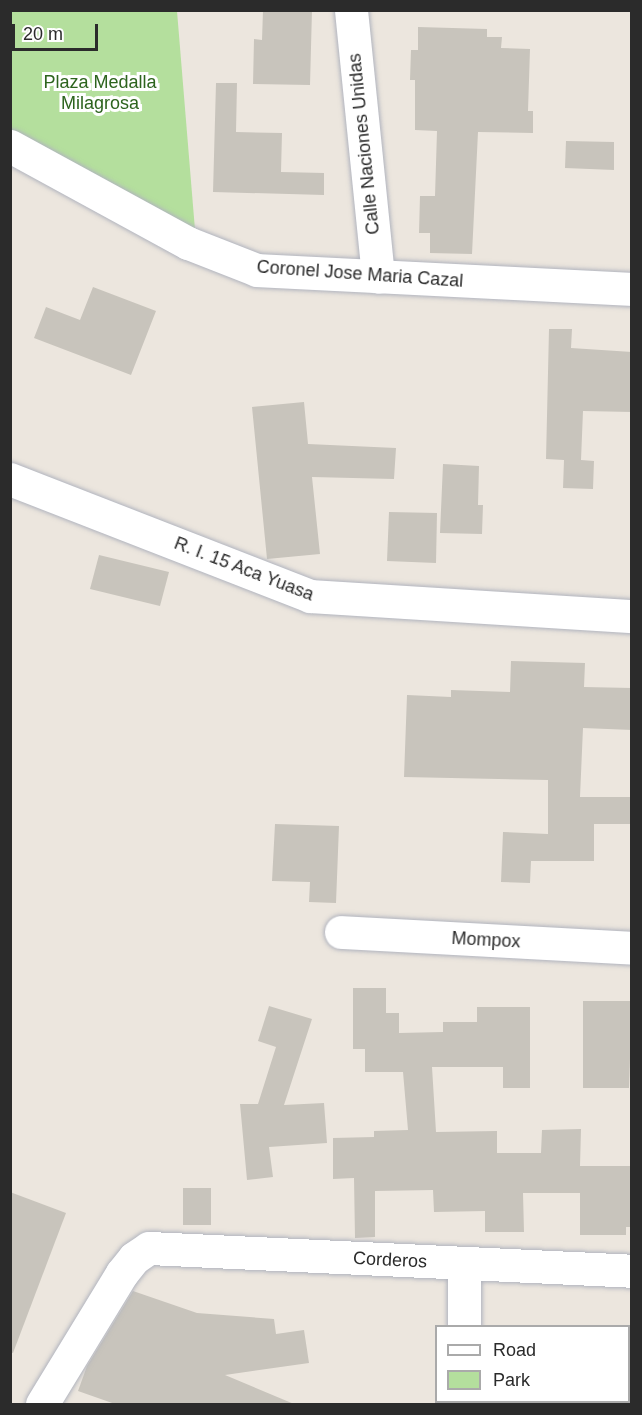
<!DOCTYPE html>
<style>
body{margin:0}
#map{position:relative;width:642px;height:1415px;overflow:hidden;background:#ece6de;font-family:Helvetica,sans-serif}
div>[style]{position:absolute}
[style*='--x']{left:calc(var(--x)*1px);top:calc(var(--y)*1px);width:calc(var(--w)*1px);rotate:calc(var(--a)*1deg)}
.green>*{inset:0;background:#b4df9d}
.building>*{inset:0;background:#c8c4bc}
.roads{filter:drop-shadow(0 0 2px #b1b4be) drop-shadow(0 0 2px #b1b4be)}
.minor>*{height:33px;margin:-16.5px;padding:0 16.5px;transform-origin:16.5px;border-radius:16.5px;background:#fff}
span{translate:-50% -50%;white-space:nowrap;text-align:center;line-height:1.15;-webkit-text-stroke:6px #fff;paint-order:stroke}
.park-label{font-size:18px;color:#2d641e}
.street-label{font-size:18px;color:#2b2b2b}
.frame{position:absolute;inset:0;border:12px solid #2b2b2b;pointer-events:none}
.legend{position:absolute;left:435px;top:1325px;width:195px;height:78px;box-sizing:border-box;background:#fff;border:2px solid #aaa;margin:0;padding:8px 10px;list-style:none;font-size:18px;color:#2b2b2b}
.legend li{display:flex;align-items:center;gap:12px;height:30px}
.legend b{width:30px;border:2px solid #aaa}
.scale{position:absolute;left:12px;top:24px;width:86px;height:27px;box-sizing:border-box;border:3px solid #2b2b2b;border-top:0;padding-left:8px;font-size:18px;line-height:21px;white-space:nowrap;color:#2b2b2b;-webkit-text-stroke:4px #fff;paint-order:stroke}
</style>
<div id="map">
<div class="green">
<div style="clip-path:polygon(10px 11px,177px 11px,195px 230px,11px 142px)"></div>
</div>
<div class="building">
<div style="clip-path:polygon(263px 10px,312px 10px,310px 85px,253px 84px,254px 39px,262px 40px)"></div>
<div style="clip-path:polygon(418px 27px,487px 29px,487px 37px,502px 37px,501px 48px,530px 49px,528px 111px,533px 111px,533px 133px,478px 132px,472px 254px,430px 253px,430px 233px,419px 233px,420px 196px,435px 196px,437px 131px,415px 130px,415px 80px,410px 80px,411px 50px,418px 50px)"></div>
<div style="clip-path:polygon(216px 83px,237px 83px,236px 132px,282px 133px,281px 172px,324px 173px,324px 195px,213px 192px)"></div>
<div style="clip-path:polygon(566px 141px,614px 142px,614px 170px,565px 168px)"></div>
<div style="clip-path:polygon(93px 287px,156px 311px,131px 375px,34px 338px,46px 307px,80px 320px)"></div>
<div style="clip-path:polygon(549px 329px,572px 329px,571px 348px,632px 352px,632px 412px,583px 411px,581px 460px,594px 461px,593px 489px,563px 488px,564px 460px,546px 459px)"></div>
<div style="clip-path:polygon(304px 402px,308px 444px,396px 448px,394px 479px,312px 477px,320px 554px,267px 559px,252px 407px)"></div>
<div style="clip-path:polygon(443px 464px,479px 466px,478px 505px,483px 505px,482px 534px,440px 533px)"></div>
<div style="clip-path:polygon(389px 512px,437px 513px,436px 563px,387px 561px)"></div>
<div style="clip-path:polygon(99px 555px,169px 572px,160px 606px,90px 589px)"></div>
<div style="clip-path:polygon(511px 661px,585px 663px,584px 687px,632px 688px,632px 730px,583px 728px,580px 797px,632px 797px,632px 824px,594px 824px,594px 861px,531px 861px,530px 883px,501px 882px,503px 832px,548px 834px,548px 780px,404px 777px,407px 695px,451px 697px,451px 690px,510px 692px)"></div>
<div style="clip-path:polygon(275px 824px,339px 826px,336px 903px,309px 902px,310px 882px,272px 881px)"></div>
<div style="clip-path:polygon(353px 988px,386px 988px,386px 1013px,399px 1013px,399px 1033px,443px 1032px,443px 1022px,477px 1022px,477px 1007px,530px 1007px,530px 1088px,503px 1088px,503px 1067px,432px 1067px,436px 1132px,497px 1131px,497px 1153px,541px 1153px,542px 1130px,581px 1129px,580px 1166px,632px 1166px,632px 1227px,626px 1227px,626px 1235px,580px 1235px,580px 1193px,523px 1193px,524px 1232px,485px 1232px,485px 1211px,434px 1212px,433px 1190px,375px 1191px,375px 1237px,355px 1238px,354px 1178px,333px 1179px,333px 1138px,374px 1137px,374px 1131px,408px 1130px,403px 1072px,365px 1072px,365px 1049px,353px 1049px)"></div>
<div style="clip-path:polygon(583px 1001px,632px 1001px,629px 1088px,583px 1088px)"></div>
<div style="clip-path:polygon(269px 1006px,312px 1019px,284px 1105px,324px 1103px,327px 1143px,269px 1147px,273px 1177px,247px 1180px,240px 1104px,258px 1104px,276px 1047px,258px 1041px)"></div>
<div style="clip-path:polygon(183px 1188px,211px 1188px,211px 1225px,183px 1225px)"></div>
<div style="clip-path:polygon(10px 1192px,66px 1213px,13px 1353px,10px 1352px)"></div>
<div style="clip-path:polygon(133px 1291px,197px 1313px,274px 1319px,276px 1334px,304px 1330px,309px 1363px,225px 1375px,294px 1404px,115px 1404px,78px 1391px,87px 1366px)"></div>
</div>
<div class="roads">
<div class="minor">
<div style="--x:351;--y:10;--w:268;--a:84.2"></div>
<div style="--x:10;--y:146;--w:203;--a:28.6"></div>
<div style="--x:188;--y:243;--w:74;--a:21.4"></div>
<div style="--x:257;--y:270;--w:375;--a:2.9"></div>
<div style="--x:10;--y:479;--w:322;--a:21.3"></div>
<div style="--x:310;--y:596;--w:323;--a:3.6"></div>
<div style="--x:341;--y:932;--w:291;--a:3.1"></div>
<div style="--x:464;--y:1326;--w:62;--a:-90"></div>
<div style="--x:42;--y:1404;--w:153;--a:-58.6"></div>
<div style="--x:122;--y:1273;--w:19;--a:-51"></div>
<div style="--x:134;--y:1258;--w:18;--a:-34"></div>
<div style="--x:149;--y:1248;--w:484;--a:2.7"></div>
<div style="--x:463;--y:1404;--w:2;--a:-90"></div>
</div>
</div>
<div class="park-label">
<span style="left:100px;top:93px">Plaza Medalla<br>Milagrosa</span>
</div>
<div class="street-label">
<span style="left:364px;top:144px;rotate:-96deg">Calle Naciones Unidas</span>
<span style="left:360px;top:274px;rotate:4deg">Coronel Jose Maria Cazal</span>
<span style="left:244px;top:569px;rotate:21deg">R. I. 15 Aca Yuasa</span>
<span style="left:486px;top:940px;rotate:3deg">Mompox</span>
<span style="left:390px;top:1260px;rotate:3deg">Corderos</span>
</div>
<div class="frame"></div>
<ul class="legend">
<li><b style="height:8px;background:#fff"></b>Road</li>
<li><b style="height:16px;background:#b4df9d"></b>Park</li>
</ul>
<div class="scale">20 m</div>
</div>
